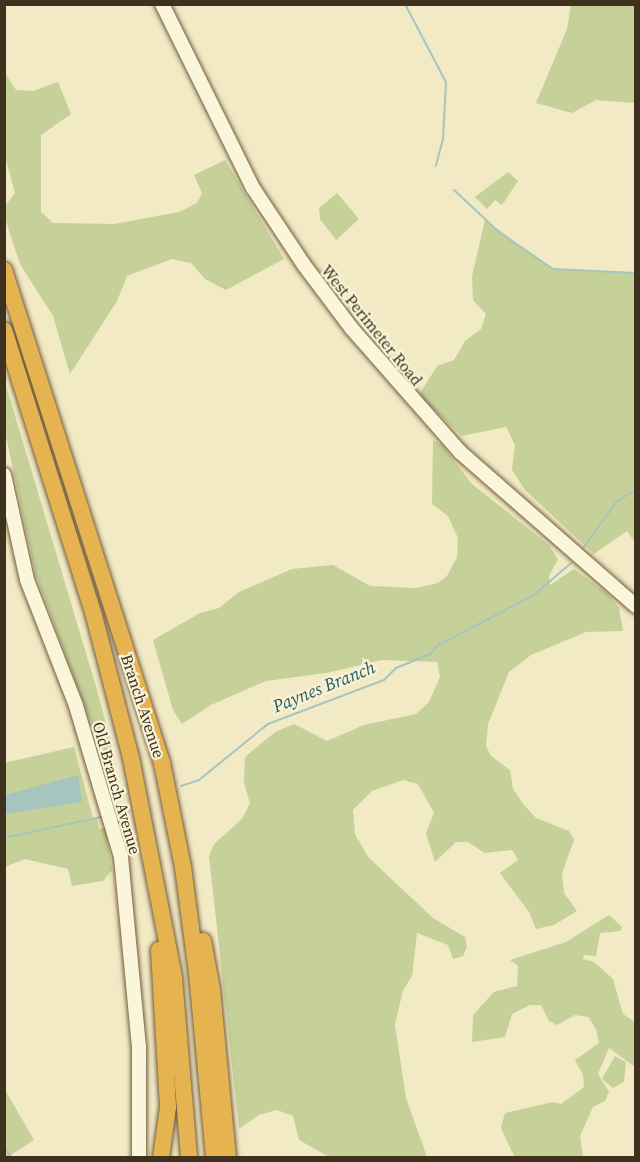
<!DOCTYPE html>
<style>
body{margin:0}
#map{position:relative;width:640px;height:1162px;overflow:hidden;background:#f2e9c5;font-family:"Source Serif 4",serif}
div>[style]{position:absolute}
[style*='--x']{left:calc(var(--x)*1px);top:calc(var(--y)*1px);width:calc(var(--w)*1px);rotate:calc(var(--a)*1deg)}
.green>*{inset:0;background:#c5d198}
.water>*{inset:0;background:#a7c5bf}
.stream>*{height:2px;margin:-1px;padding:0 1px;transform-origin:1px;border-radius:1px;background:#a7c5bf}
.roads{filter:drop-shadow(0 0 2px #715c3c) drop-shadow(0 0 2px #715c3c)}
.secondary>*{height:14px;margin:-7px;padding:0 7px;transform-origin:7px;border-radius:7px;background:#fbf5da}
.highway>*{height:16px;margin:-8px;padding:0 8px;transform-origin:8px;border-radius:8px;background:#e6b351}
span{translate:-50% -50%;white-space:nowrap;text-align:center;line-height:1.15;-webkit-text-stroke:4.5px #f8f2d6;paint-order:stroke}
.street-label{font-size:16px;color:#3e311e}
.water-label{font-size:18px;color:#2d5d5e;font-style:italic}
.frame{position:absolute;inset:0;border:6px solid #3e311e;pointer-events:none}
</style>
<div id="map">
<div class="green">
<div style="clip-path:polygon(571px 5px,635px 5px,635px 103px,596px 100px,572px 113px,536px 103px,567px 29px)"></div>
<div style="clip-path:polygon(4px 71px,16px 90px,33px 91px,58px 82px,71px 114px,41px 135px,41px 212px,53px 223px,114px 224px,179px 212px,197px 203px,202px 193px,194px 175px,225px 160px,284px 259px,226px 290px,205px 279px,191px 263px,172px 259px,127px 276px,117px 301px,70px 374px,53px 316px,20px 264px,5px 218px,5px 206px,15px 193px,5px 156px)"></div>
<div style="clip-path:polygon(508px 172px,518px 181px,502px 205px,495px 200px,487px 209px,475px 197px)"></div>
<div style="clip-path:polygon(337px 193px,359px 219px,336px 240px,320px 219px,319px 208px)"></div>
<div style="clip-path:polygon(485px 220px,553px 269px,635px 273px,635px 563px,634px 541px,627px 531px,594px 554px,525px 490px,512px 470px,515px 445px,506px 427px,462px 436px,419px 395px,437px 366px,454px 360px,465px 341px,481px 329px,486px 314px,473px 300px,472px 276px)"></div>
<div style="clip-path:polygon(5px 382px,97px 690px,113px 750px,102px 752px,36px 575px,5px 432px)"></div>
<div style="clip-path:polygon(433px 440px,442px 445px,472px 484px,549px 545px,558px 559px,549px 576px,550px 585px,574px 569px,608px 594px,619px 608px,623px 631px,586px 632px,531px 655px,509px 672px,488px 724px,486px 746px,491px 756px,510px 770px,513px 789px,524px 805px,536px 818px,569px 831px,574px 840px,562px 873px,564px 893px,577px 911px,554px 925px,536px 929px,529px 912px,500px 873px,518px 860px,512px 850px,485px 853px,468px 842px,456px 842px,435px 862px,426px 833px,434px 813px,418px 784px,403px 780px,372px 791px,353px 810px,355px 834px,368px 857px,433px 918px,465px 937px,467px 947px,463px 956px,453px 959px,448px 945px,417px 933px,412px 976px,403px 990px,395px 1025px,406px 1098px,427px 1157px,329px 1157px,299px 1140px,293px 1116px,277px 1110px,259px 1115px,239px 1129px,209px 856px,214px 844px,242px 819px,250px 803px,244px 783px,245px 757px,275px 732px,294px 724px,327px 741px,364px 725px,416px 714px,429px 702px,440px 677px,437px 662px,382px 660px,326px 673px,266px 681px,211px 705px,182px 724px,173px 710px,153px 640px,200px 613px,219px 608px,239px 592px,292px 569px,333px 565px,370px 586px,416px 588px,438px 583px,447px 576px,457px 557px,458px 538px,448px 516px,432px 504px)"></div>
<div style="clip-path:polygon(74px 747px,93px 818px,97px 818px,99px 829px,105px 828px,112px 870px,103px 881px,72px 886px,68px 869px,25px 859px,5px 867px,4px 763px)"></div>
<div style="clip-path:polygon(609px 915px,622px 927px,620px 931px,600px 933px,596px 956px,584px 955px,583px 959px,594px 962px,613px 979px,623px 1014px,635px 1022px,635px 1067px,609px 1048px,598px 1074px,609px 1092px,605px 1101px,593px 1107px,580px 1136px,583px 1157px,514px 1156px,501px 1128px,505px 1113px,553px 1102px,561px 1104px,584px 1087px,583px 1075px,575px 1060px,599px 1043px,596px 1029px,588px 1017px,575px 1015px,557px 1025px,549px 1021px,541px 1005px,530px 1005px,512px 1014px,505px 1037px,472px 1042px,473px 1015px,494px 992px,517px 986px,518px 966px,510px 960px,566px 942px)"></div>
<div style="clip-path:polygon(615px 1056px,626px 1062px,624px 1082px,613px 1088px,602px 1079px)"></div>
<div style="clip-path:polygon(4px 1088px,34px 1140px,6px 1158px,4px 1157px)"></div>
</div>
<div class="water">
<div style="clip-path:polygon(78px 775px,82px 802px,5px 814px,5px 795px)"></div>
</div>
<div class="stream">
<div style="--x:405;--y:4;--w:88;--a:62.3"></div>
<div style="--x:446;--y:82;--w:57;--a:93"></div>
<div style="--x:443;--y:139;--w:28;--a:105"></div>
<div style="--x:454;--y:190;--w:63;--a:43.1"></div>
<div style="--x:500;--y:233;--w:64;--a:34.2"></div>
<div style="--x:553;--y:269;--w:83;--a:2.8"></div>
<div style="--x:584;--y:547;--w:57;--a:-54.3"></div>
<div style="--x:617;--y:501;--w:22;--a:-30"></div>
<div style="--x:181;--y:786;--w:19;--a:-18"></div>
<div style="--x:199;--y:780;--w:89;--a:-39.1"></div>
<div style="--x:268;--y:724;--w:124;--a:-20.8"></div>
<div style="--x:384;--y:680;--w:17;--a:-45"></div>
<div style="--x:396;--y:668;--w:38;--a:-22"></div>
<div style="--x:431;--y:654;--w:10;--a:-53"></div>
<div style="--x:437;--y:646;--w:110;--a:-27.7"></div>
<div style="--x:534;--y:595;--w:49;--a:-40.9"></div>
<div style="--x:119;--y:814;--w:10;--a:-11"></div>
<div style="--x:4;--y:838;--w:99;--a:-12.2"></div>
<div style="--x:4;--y:1147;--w:14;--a:54"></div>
</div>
<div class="roads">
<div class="secondary">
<div style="--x:162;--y:4;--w:205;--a:63.7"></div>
<div style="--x:253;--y:188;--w:92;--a:56.5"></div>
<div style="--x:304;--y:265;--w:80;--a:53.1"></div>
<div style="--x:352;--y:329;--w:164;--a:48.7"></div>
<div style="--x:460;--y:452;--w:234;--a:41.2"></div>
<div style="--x:4;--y:475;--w:107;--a:77.6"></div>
<div style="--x:27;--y:580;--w:135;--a:68.7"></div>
<div style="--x:76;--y:706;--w:158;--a:73.4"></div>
<div style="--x:121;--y:857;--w:190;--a:84.6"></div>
<div style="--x:139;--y:1046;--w:112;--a:90"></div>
</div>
<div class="highway">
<div style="--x:4;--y:270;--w:518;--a:72.23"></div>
<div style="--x:162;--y:763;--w:106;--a:78.6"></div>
<div style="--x:183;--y:867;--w:107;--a:82.5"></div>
<div style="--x:197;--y:973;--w:186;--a:84.7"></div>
<div style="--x:4;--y:330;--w:300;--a:72.5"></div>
<div style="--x:94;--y:616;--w:147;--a:75.4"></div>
<div style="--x:131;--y:758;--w:224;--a:78.9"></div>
<div style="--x:174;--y:978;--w:181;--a:85.2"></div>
<div style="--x:203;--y:941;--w:49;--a:79.4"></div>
<div style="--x:212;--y:989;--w:170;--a:84.6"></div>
<div style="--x:159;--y:950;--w:157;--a:86.7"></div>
<div style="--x:168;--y:1107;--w:51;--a:97.8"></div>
</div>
</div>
<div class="street-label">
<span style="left:372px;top:325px;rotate:51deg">West Perimeter Road</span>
<span style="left:143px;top:706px;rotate:72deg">Branch Avenue</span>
<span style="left:117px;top:788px;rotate:74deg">Old Branch Avenue</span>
</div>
<div class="water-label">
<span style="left:324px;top:687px;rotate:-22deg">Paynes Branch</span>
</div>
<div class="frame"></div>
</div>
